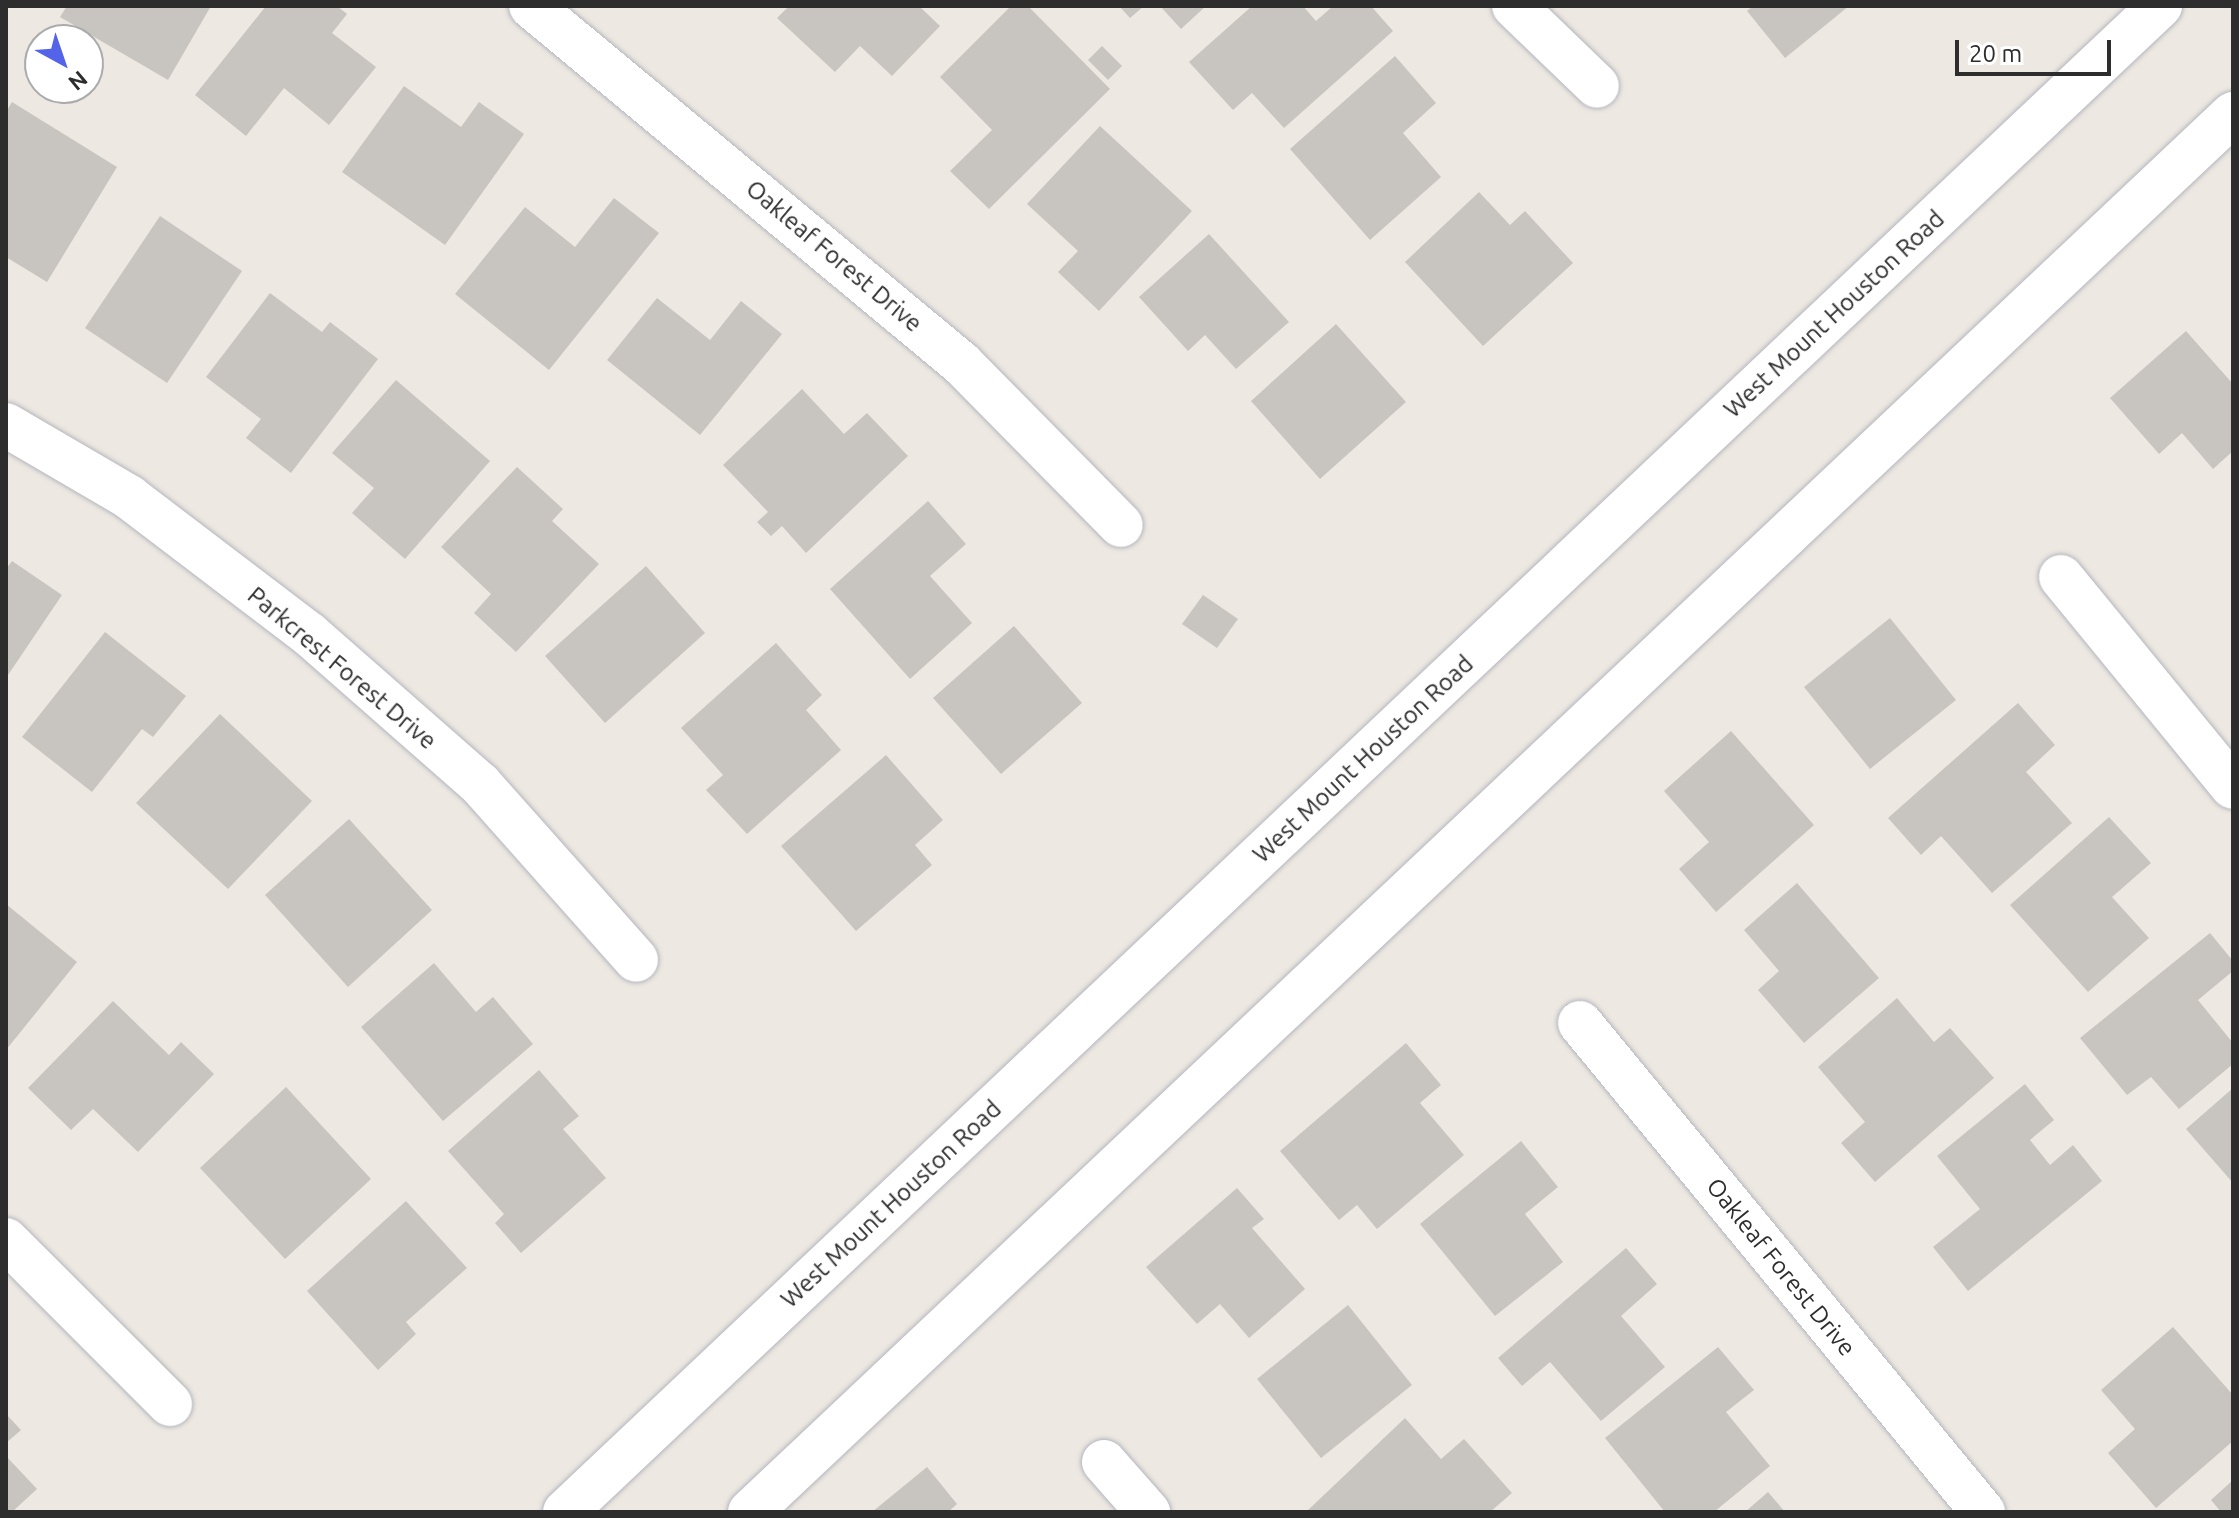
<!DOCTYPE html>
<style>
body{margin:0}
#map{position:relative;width:2239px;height:1518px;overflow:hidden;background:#ede8e1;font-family:Ubuntu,sans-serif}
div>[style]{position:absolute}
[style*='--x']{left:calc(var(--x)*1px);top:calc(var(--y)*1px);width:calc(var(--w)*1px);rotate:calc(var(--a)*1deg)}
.building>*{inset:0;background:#c8c5c0}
.roads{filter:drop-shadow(0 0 2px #b4b6bf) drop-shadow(0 0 2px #b4b6bf)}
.street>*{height:44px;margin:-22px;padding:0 22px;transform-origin:22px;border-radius:22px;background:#fff}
.secondary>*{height:44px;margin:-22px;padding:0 22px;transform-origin:22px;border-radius:22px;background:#fff}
span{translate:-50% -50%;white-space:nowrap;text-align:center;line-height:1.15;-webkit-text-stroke:6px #fff;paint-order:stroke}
.street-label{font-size:24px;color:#2d2d2d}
.frame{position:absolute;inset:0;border:8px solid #2d2d2d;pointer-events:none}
.north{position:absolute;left:24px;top:24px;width:80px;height:80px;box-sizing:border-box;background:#fff;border:2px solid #ababab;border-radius:50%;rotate:140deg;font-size:22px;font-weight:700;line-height:32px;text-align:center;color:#2d2d2d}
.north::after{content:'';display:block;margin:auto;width:28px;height:36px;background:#5364e8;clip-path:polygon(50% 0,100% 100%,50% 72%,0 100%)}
.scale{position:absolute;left:1955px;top:40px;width:156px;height:36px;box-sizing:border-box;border:4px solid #2d2d2d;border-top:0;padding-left:10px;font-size:24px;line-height:28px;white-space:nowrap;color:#2d2d2d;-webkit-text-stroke:6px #fff;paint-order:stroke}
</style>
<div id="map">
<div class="building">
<div style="clip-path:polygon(67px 6px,211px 6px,168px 80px,60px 17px)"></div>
<div style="clip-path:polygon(266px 6px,337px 6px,347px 14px,332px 33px,376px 67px,329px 125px,284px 88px,246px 136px,195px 95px)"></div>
<div style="clip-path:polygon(789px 6px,919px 6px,940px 26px,892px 76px,860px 46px,835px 72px,777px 18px)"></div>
<div style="clip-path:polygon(1011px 6px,1028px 6px,1110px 89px,989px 209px,950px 171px,992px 130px,940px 77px)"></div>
<div style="clip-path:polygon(1119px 6px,1144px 6px,1130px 18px)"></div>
<div style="clip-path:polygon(1160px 6px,1206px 6px,1181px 29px)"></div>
<div style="clip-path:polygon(1252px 6px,1303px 6px,1316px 21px,1333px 6px,1371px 6px,1393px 31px,1284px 128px,1252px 93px,1233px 110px,1189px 62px)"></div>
<div style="clip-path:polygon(1753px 6px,1849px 6px,1785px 58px,1747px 11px)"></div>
<div style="clip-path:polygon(1102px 46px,1122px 66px,1108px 80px,1088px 60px)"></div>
<div style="clip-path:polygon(1395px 56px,1436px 103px,1403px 133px,1441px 177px,1370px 240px,1290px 149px)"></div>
<div style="clip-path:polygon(404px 86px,461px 127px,479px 102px,524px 134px,445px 245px,342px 172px)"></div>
<div style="clip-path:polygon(12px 102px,117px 167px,47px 282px,6px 257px,6px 112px)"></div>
<div style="clip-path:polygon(1100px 126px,1192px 211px,1099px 311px,1058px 272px,1078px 251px,1027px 204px)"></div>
<div style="clip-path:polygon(1479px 192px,1510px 225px,1525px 211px,1573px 263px,1483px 346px,1405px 262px)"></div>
<div style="clip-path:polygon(614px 198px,659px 233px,549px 370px,455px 294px,525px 207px,575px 247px)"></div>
<div style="clip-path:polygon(160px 216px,242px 271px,167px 383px,85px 328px)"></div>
<div style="clip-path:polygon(1209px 234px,1289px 322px,1236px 369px,1205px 335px,1188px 351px,1139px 297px)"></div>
<div style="clip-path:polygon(270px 293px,322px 332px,330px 322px,378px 359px,291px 473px,246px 438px,261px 419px,206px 377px)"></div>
<div style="clip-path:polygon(657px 298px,710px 340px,741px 301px,782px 334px,700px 435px,607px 360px)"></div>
<div style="clip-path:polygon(1336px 324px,1406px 402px,1320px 479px,1251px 401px)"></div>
<div style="clip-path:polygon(2186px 331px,2233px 384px,2233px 451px,2213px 469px,2182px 433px,2159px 454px,2110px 398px)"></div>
<div style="clip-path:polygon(396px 380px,490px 461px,405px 559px,352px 513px,374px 488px,332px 453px)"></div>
<div style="clip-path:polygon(802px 389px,844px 434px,867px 413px,908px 456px,806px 553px,782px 526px,771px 536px,757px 522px,768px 512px,723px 465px)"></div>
<div style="clip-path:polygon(517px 467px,563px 509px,552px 521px,599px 564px,516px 652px,474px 613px,491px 594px,441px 547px)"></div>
<div style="clip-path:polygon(928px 501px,966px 544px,930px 576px,972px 623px,910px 679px,830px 589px)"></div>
<div style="clip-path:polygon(12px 561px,62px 595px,6px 678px,6px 569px)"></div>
<div style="clip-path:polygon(646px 566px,705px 633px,605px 723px,545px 656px)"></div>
<div style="clip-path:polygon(1203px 595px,1238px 619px,1217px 648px,1182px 624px)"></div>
<div style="clip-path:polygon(1890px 618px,1956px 700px,1870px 769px,1804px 687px)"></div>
<div style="clip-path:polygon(1014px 626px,1082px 703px,1001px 774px,933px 698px)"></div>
<div style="clip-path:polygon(105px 632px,186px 696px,153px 737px,142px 729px,92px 792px,22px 737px)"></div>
<div style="clip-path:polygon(776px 643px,822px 695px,806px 710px,841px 750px,747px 834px,706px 790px,723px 775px,681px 728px)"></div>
<div style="clip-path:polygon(2018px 703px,2055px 745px,2026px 772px,2072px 823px,1992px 893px,1941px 836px,1921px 855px,1888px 818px)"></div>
<div style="clip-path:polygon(220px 714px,312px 801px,228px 889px,136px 803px)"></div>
<div style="clip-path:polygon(1731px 731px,1814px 825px,1716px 912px,1679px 869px,1709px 842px,1664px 791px)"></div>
<div style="clip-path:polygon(886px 755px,943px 820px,915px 845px,932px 865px,856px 931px,781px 846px)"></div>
<div style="clip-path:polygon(2109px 817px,2151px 863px,2112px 897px,2149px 938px,2088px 992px,2010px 905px)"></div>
<div style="clip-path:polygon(349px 819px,432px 910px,348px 987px,265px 895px)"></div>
<div style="clip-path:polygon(1797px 883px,1879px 978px,1804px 1043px,1758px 990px,1779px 971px,1744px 930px)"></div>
<div style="clip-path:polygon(6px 904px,77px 962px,6px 1050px)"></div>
<div style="clip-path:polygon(2210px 933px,2233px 961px,2233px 971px,2198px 1000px,2233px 1043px,2233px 1064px,2179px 1109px,2151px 1077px,2127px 1095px,2080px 1038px)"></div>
<div style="clip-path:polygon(434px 963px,476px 1012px,493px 997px,533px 1044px,443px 1121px,361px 1027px)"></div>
<div style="clip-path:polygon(1897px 998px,1934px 1042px,1950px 1028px,1994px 1078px,1875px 1182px,1841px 1143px,1865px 1122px,1818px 1067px)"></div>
<div style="clip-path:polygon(113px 1001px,169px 1055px,181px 1042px,214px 1074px,138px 1152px,93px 1109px,71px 1130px,28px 1088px)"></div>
<div style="clip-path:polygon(1406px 1043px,1441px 1085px,1420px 1103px,1464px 1155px,1377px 1229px,1357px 1205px,1339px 1220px,1280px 1151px)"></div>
<div style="clip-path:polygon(539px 1070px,579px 1116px,563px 1129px,606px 1178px,521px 1253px,495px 1223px,504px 1214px,448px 1151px)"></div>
<div style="clip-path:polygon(2025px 1084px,2054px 1120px,2030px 1140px,2050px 1165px,2073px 1145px,2102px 1181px,1968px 1291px,1933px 1247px,1980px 1209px,1937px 1156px)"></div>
<div style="clip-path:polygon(286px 1087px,371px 1179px,285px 1259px,200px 1168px)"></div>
<div style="clip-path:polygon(2233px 1088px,2233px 1183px,2186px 1129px)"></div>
<div style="clip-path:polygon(1521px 1141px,1558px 1187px,1525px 1214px,1563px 1262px,1495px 1316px,1420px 1224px)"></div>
<div style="clip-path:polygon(1237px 1188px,1264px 1219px,1252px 1228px,1305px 1289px,1249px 1338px,1220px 1304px,1197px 1324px,1146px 1267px)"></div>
<div style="clip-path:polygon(406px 1201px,467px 1268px,406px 1322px,416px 1334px,378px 1370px,307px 1291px)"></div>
<div style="clip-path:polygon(1626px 1248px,1657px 1284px,1621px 1316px,1665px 1367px,1601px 1421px,1550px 1362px,1522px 1386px,1498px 1358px)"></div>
<div style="clip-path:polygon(1348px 1305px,1412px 1385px,1321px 1458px,1257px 1379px)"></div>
<div style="clip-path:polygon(2173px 1327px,2233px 1395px,2233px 1441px,2156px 1508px,2108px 1453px,2135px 1429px,2101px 1390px)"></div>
<div style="clip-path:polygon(1718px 1347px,1754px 1390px,1726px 1412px,1770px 1466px,1714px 1512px,1665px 1512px,1605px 1438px)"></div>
<div style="clip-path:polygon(6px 1414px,21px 1430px,6px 1443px)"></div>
<div style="clip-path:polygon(1405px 1418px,1441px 1459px,1464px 1439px,1512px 1493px,1490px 1512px,1306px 1512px)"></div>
<div style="clip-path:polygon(6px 1456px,37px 1489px,12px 1512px,6px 1512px)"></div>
<div style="clip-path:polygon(927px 1467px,957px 1504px,948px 1512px,872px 1512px)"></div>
<div style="clip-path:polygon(2233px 1480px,2233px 1512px,2221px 1512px,2211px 1500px)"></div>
<div style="clip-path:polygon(1768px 1492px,1785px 1512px,1745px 1512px)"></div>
</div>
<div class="roads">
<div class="street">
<div style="--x:531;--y:6;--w:560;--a:39.71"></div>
<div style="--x:962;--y:364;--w:226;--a:45.4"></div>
<div style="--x:1514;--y:6;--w:115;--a:43.9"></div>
<div style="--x:6;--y:425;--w:143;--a:30.3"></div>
<div style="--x:129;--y:497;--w:226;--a:37.3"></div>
<div style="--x:309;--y:634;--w:227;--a:41.3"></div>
<div style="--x:480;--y:784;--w:235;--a:48.4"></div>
<div style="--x:2061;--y:577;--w:271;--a:50.7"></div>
<div style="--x:1580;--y:1023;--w:634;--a:50.51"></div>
<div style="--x:6;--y:1240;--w:232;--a:45"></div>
<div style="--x:1104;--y:1462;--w:67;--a:48.7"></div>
</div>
<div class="secondary">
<div style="--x:565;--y:1512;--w:2194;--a:-43.36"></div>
<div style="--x:750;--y:1512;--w:2038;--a:-43.31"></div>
</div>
</div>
<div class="street-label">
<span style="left:834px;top:256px;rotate:40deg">Oakleaf Forest Drive</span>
<span style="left:1834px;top:314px;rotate:-43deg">West Mount Houston Road</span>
<span style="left:342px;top:668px;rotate:40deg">Parkcrest Forest Drive</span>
<span style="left:1363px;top:759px;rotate:-43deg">West Mount Houston Road</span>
<span style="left:891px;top:1204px;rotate:-43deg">West Mount Houston Road</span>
<span style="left:1781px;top:1267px;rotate:51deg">Oakleaf Forest Drive</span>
</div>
<div class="frame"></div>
<div class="north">N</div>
<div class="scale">20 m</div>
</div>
